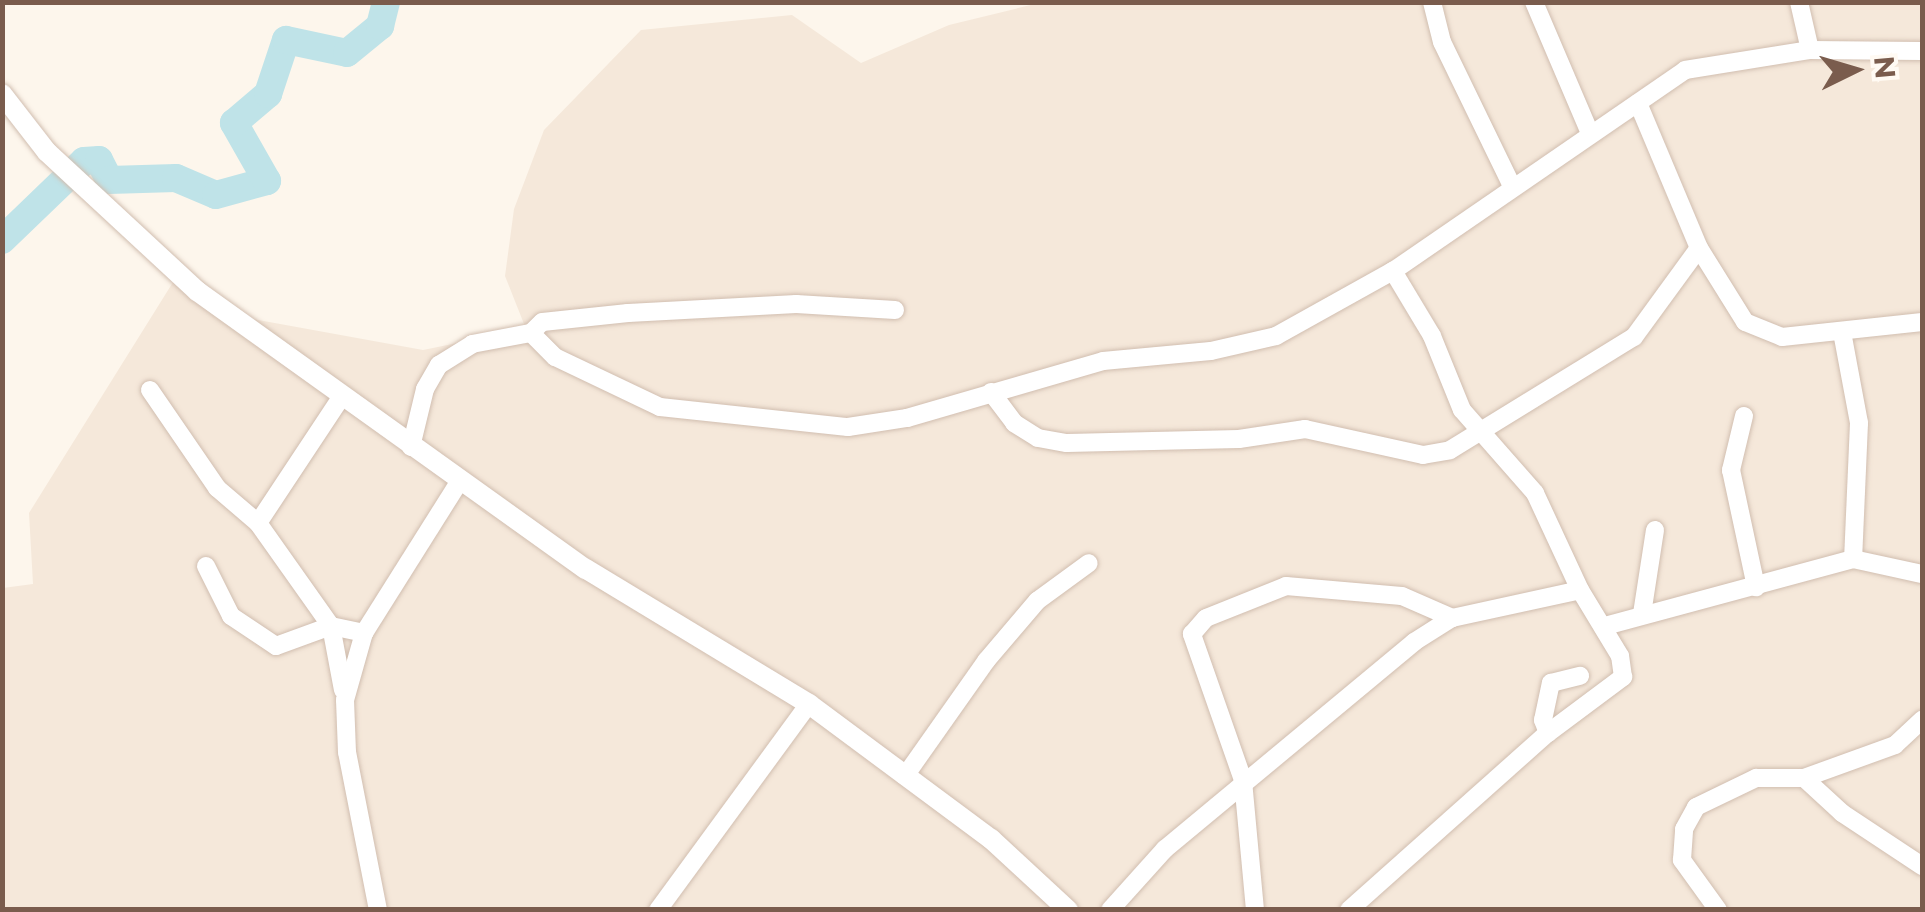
<!DOCTYPE html>
<style>
body{margin:0}
#map{position:relative;width:1925px;height:912px;overflow:hidden;background:#fdf6ec;font-family:Montserrat,sans-serif}
div>[style]{position:absolute}
[style*='--x']{left:calc(var(--x)*1px);top:calc(var(--y)*1px);width:calc(var(--w)*1px);rotate:calc(var(--a)*1deg)}
.residential>*{inset:0;background:#f5e8da}
.river>*{height:28px;margin:-14px;padding:0 14px;transform-origin:14px;border-radius:14px;background:#bfe3e8}
.roads{filter:drop-shadow(0 0 2px #d1beb0) drop-shadow(0 0 2px #d1beb0)}
.minor>*{height:18px;margin:-9px;padding:0 9px;transform-origin:9px;border-radius:9px;background:#fff}
.tertiary>*{height:20px;margin:-10px;padding:0 10px;transform-origin:10px;border-radius:10px;background:#fff}
span{translate:-50% -50%;white-space:nowrap;text-align:center;line-height:1.15;-webkit-text-stroke:8px #fffaf3;paint-order:stroke}
.frame{position:absolute;inset:0;border:5px solid #7a5c4d;pointer-events:none}
.north{position:absolute;left:1805px;top:20px;width:100px;height:100px;-webkit-text-stroke:8px #fffaf3;paint-order:stroke;rotate:85deg;font-size:28px;font-weight:700;line-height:40px;text-align:center;color:#7a5c4d}
.north::after{content:'';display:block;margin:auto;width:35px;height:45px;background:#7a5c4d;clip-path:polygon(50% 0,100% 100%,50% 72%,0 100%)}
</style>
<div id="map">
<div class="residential">
<div style="clip-path:polygon(1039px 3px,1922px 3px,1922px 909px,3px 910px,3px 588px,33px 584px,29px 513px,175px 279px,252px 319px,423px 350px,526px 329px,505px 276px,514px 209px,544px 130px,641px 30px,792px 15px,861px 63px,949px 25px)"></div>
</div>
<div class="river">
<div style="--x:2;--y:240;--w:114;--a:-43.9"></div>
<div style="--x:84;--y:161;--w:15;--a:-4"></div>
<div style="--x:99;--y:160;--w:22;--a:63"></div>
<div style="--x:109;--y:180;--w:67;--a:-1.7"></div>
<div style="--x:176;--y:178;--w:43;--a:23"></div>
<div style="--x:216;--y:195;--w:53;--a:-15.4"></div>
<div style="--x:267;--y:181;--w:67;--a:-119.6"></div>
<div style="--x:234;--y:123;--w:45;--a:-40.5"></div>
<div style="--x:268;--y:94;--w:57;--a:-71.6"></div>
<div style="--x:286;--y:40;--w:62;--a:12"></div>
<div style="--x:347;--y:53;--w:43;--a:-39.3"></div>
<div style="--x:380;--y:26;--w:25;--a:-76"></div>
</div>
<div class="roads">
<div class="minor">
<div style="--x:1432;--y:2;--w:41;--a:76"></div>
<div style="--x:1442;--y:42;--w:160;--a:64.1"></div>
<div style="--x:1534;--y:2;--w:140;--a:66.9"></div>
<div style="--x:1799;--y:2;--w:49;--a:77.1"></div>
<div style="--x:1638;--y:103;--w:157;--a:67.2"></div>
<div style="--x:1699;--y:248;--w:87;--a:58.1"></div>
<div style="--x:1745;--y:322;--w:40;--a:22"></div>
<div style="--x:1782;--y:337;--w:141;--a:-6.1"></div>
<div style="--x:895;--y:310;--w:99;--a:-176.5"></div>
<div style="--x:796;--y:304;--w:168;--a:176.9"></div>
<div style="--x:628;--y:313;--w:86;--a:174"></div>
<div style="--x:542;--y:322;--w:16;--a:135"></div>
<div style="--x:531;--y:333;--w:34;--a:45"></div>
<div style="--x:555;--y:357;--w:116;--a:25.5"></div>
<div style="--x:660;--y:407;--w:189;--a:6.1"></div>
<div style="--x:848;--y:427;--w:60;--a:-8.7"></div>
<div style="--x:907;--y:418;--w:204;--a:-16.2"></div>
<div style="--x:1103;--y:361;--w:108;--a:-5.3"></div>
<div style="--x:1211;--y:351;--w:67;--a:-13"></div>
<div style="--x:1276;--y:336;--w:134;--a:-29.1"></div>
<div style="--x:1393;--y:271;--w:354;--a:-34.5"></div>
<div style="--x:1685;--y:70;--w:127;--a:-9.1"></div>
<div style="--x:1810;--y:50;--w:112;--a:0.5"></div>
<div style="--x:1842;--y:332;--w:93;--a:79.4"></div>
<div style="--x:1859;--y:423;--w:136;--a:92.5"></div>
<div style="--x:150;--y:390;--w:119;--a:55.6"></div>
<div style="--x:217;--y:488;--w:54;--a:40.5"></div>
<div style="--x:258;--y:523;--w:126;--a:54.7"></div>
<div style="--x:331;--y:626;--w:65;--a:79.4"></div>
<div style="--x:991;--y:392;--w:39;--a:53"></div>
<div style="--x:1014;--y:423;--w:28;--a:32"></div>
<div style="--x:1038;--y:438;--w:29;--a:10"></div>
<div style="--x:1067;--y:443;--w:172;--a:-1.3"></div>
<div style="--x:1239;--y:439;--w:67;--a:-8.6"></div>
<div style="--x:1305;--y:429;--w:121;--a:12.4"></div>
<div style="--x:1423;--y:455;--w:27;--a:-10"></div>
<div style="--x:1450;--y:450;--w:216;--a:-31.6"></div>
<div style="--x:1634;--y:337;--w:110;--a:-53.9"></div>
<div style="--x:1744;--y:416;--w:56;--a:103.5"></div>
<div style="--x:1731;--y:470;--w:120;--a:77.9"></div>
<div style="--x:411;--y:447;--w:60;--a:-76.4"></div>
<div style="--x:425;--y:389;--w:28;--a:-60"></div>
<div style="--x:439;--y:365;--w:39;--a:-32"></div>
<div style="--x:472;--y:344;--w:60;--a:-10.6"></div>
<div style="--x:258;--y:523;--w:152;--a:-56.5"></div>
<div style="--x:206;--y:566;--w:56;--a:63.4"></div>
<div style="--x:231;--y:616;--w:54;--a:33.7"></div>
<div style="--x:276;--y:646;--w:59;--a:-20"></div>
<div style="--x:331;--y:626;--w:34;--a:12"></div>
<div style="--x:1642;--y:614;--w:85;--a:-81.2"></div>
<div style="--x:1605;--y:626;--w:257;--a:-15.1"></div>
<div style="--x:1853;--y:559;--w:71;--a:12.3"></div>
<div style="--x:1548;--y:733;--w:14;--a:-111"></div>
<div style="--x:1543;--y:720;--w:38;--a:-78"></div>
<div style="--x:1551;--y:683;--w:30;--a:-14"></div>
<div style="--x:905;--y:776;--w:141;--a:-54.8"></div>
<div style="--x:986;--y:661;--w:79;--a:-49.6"></div>
<div style="--x:1037;--y:601;--w:64;--a:-36.2"></div>
<div style="--x:1804;--y:778;--w:52;--a:42.6"></div>
<div style="--x:1842;--y:813;--w:96;--a:33.5"></div>
<div style="--x:378;--y:910;--w:161;--a:-101.1"></div>
<div style="--x:347;--y:752;--w:52;--a:-92.2"></div>
<div style="--x:345;--y:700;--w:70;--a:-74.2"></div>
<div style="--x:364;--y:633;--w:178;--a:-57.8"></div>
<div style="--x:658;--y:910;--w:255;--a:-53.8"></div>
<div style="--x:1110;--y:910;--w:82;--a:-48"></div>
<div style="--x:1165;--y:849;--w:324;--a:-39.7"></div>
<div style="--x:1414;--y:642;--w:45;--a:-32.3"></div>
<div style="--x:1452;--y:618;--w:131;--a:-12.3"></div>
<div style="--x:1255;--y:910;--w:131;--a:-95.3"></div>
<div style="--x:1243;--y:780;--w:155;--a:-109.3"></div>
<div style="--x:1192;--y:634;--w:21;--a:-49"></div>
<div style="--x:1206;--y:618;--w:86;--a:-21.8"></div>
<div style="--x:1286;--y:586;--w:116;--a:4.9"></div>
<div style="--x:1402;--y:596;--w:55;--a:23.7"></div>
<div style="--x:1349;--y:910;--w:266;--a:-41.7"></div>
<div style="--x:1548;--y:733;--w:94;--a:-36.7"></div>
<div style="--x:1623;--y:677;--w:21;--a:-98"></div>
<div style="--x:1620;--y:656;--w:77;--a:-121.2"></div>
<div style="--x:1580;--y:590;--w:107;--a:-114.9"></div>
<div style="--x:1535;--y:493;--w:111;--a:-131.3"></div>
<div style="--x:1462;--y:410;--w:80;--a:-112.1"></div>
<div style="--x:1432;--y:336;--w:76;--a:-121"></div>
<div style="--x:1718;--y:910;--w:62;--a:-125.8"></div>
<div style="--x:1682;--y:860;--w:31;--a:-86"></div>
<div style="--x:1684;--y:829;--w:25;--a:-61"></div>
<div style="--x:1696;--y:807;--w:67;--a:-25.8"></div>
<div style="--x:1756;--y:778;--w:48;--a:0"></div>
<div style="--x:1804;--y:778;--w:97;--a:-19.9"></div>
<div style="--x:1895;--y:745;--w:37;--a:-43"></div>
</div>
<div class="tertiary">
<div style="--x:2;--y:94;--w:73;--a:52.2"></div>
<div style="--x:47;--y:152;--w:205;--a:42.8"></div>
<div style="--x:197;--y:291;--w:478;--a:35.6"></div>
<div style="--x:586;--y:569;--w:261;--a:31.2"></div>
<div style="--x:809;--y:704;--w:227;--a:36.6"></div>
<div style="--x:991;--y:839;--w:105;--a:42.7"></div>
</div>
</div>
<div class="frame"></div>
<div class="north">N</div>
</div>
